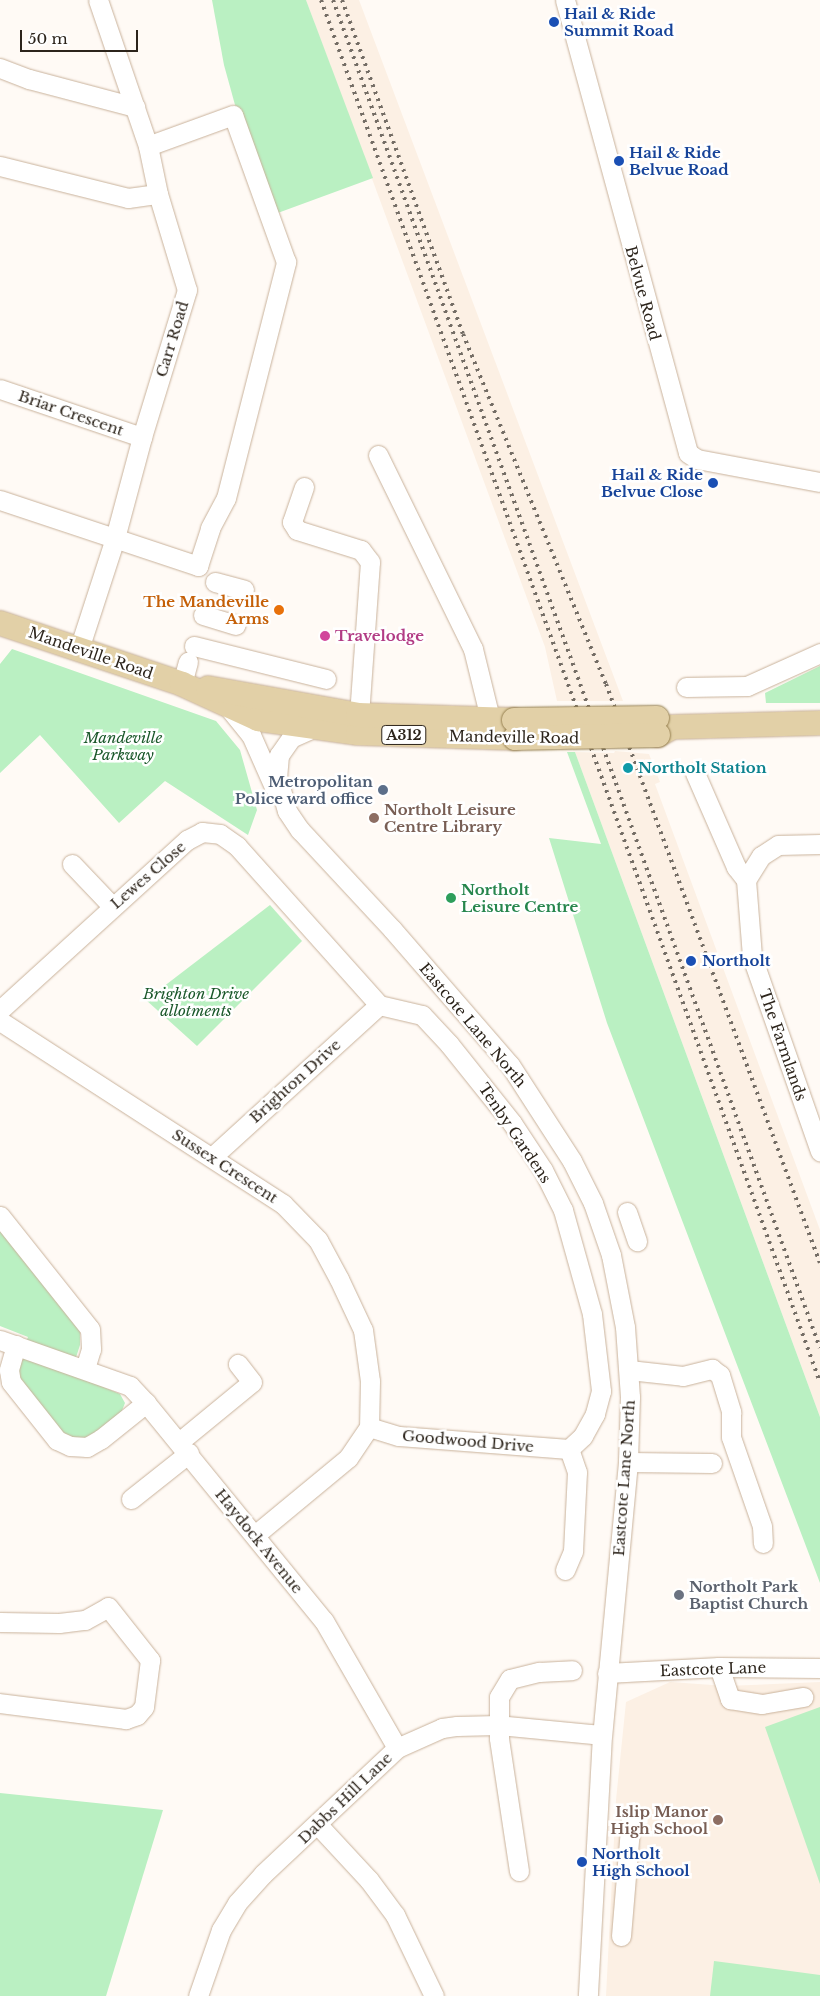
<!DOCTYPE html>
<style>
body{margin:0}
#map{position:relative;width:820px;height:1996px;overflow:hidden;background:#fffaf5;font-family:"Libre Baskerville",serif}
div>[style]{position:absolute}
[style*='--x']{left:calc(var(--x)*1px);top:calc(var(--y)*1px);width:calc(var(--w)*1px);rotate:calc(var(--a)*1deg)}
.built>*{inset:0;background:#fcf0e4}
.green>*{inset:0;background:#baf0c2}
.roads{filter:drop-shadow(0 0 1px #c9b29b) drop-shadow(0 0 1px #c9b29b)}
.minor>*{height:19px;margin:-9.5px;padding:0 9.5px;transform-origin:9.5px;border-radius:9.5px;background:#fff}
.major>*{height:24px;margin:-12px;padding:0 12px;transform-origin:12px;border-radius:12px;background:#e2d0a7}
.rail>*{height:4px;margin-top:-2px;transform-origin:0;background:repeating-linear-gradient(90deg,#746d65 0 2.5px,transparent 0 7.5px)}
.bridges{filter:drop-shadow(0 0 1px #968050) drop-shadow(0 0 1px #968050)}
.major-bridge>*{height:24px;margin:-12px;padding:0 12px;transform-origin:12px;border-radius:12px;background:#e2d0a7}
.dots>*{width:14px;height:14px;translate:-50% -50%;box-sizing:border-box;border:2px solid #fff;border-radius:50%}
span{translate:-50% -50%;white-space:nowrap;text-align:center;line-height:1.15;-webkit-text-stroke:5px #fff;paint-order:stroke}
.shield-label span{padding:1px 4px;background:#fff;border:1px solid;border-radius:4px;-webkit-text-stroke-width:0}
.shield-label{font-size:14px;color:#2c241b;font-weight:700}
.transit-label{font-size:15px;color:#164399;font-weight:700}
.left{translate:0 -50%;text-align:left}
.right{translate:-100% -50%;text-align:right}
.street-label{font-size:15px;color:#2c241b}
.food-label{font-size:15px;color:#c56008;font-weight:700}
.hotel-label{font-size:15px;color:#b23c85;font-weight:700}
.park-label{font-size:15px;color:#1a582a;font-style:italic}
.culture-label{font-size:15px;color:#0d838f;font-weight:700}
.service-label{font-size:15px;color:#4e5e75;font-weight:700}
.education-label{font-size:15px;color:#785e54;font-weight:700}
.leisure-label{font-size:15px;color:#27864d;font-weight:700}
.worship-label{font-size:15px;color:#5b616d;font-weight:700}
.scale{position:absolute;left:20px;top:30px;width:118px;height:22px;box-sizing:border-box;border:2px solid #2c241b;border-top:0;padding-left:6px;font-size:15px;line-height:18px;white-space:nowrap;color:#2c241b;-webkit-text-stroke:4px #fff;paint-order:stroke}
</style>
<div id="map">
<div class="built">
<div style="clip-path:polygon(306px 0,359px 0,623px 701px,557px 701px,545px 647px)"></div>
<div style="clip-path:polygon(615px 751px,649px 754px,660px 782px,655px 784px,820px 1230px,820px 1417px,575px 752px,614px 753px)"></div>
<div style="clip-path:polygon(670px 1682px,726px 1686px,820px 1682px,820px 1996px,606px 1996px,616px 1800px,626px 1702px)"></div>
</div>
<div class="green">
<div style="clip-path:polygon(212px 0,306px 0,373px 178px,275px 214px,248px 152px,224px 65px)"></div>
<div style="clip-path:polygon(12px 649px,216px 721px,240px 750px,257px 810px,248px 835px,165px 781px,119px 823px,40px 735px,0 773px,0 664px)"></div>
<div style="clip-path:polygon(820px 666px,820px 703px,766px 703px,765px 693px)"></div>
<div style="clip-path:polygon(567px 752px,575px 752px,820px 1417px,820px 1583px,607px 1023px,549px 838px,601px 844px)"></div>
<div style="clip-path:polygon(270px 905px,302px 941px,197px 1046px,146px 1000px)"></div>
<div style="clip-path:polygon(0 1228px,80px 1326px,80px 1345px,71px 1373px,120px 1394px,125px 1403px,121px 1413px,88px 1438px,74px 1440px,59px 1434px,16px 1380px,18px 1361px,28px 1337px,0 1326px)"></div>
<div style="clip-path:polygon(820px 1707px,820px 1884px,765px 1727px)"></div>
<div style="clip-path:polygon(0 1793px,163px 1810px,106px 1996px,0 1996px)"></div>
<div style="clip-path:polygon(714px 1961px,820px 1975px,820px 1996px,710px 1996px)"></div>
</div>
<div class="roads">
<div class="minor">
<div style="--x:565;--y:0;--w:469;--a:74.8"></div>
<div style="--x:688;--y:453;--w:11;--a:34"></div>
<div style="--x:697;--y:459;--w:125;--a:10.6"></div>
<div style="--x:0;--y:68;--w:31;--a:21"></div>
<div style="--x:29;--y:79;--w:110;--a:14.8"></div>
<div style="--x:0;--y:166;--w:132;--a:14"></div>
<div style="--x:128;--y:198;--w:30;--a:-8"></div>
<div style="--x:0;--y:389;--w:150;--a:18.7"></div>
<div style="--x:378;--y:455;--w:216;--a:63.9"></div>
<div style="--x:473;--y:649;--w:71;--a:76.2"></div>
<div style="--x:304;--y:487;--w:37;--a:109"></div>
<div style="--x:292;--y:522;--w:9;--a:58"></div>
<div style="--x:297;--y:530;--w:67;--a:17.4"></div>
<div style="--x:361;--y:550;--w:15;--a:53"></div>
<div style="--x:370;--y:562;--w:166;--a:94.1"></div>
<div style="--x:0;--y:500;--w:209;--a:18.4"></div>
<div style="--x:198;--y:566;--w:40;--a:-72"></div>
<div style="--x:210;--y:528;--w:34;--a:-62"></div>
<div style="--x:226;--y:498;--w:244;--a:-75.7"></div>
<div style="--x:286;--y:262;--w:156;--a:-109.8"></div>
<div style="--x:233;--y:115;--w:90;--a:160"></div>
<div style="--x:215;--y:582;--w:30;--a:15"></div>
<div style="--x:203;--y:615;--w:34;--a:17"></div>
<div style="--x:194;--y:646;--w:136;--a:14"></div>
<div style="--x:79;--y:649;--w:117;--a:-72"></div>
<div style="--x:115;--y:538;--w:105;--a:-75"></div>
<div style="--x:142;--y:437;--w:154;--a:-73"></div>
<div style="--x:187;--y:290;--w:100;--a:-106.8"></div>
<div style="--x:158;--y:194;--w:49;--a:-101.8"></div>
<div style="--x:148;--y:146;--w:154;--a:-108.9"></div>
<div style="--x:182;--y:684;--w:23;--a:-75"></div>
<div style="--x:686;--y:687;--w:61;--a:-0.9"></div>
<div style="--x:747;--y:686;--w:80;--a:-24.3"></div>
<div style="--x:229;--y:708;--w:35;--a:51"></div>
<div style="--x:251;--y:735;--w:57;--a:66.1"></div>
<div style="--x:313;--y:728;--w:24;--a:156"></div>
<div style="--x:291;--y:738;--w:21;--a:125"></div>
<div style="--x:279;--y:755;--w:21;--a:95"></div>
<div style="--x:277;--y:776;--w:36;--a:74"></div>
<div style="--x:287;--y:811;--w:23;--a:56"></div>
<div style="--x:300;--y:830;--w:135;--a:47.1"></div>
<div style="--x:392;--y:929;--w:180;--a:49.1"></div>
<div style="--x:510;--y:1065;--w:114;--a:57.1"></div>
<div style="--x:572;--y:1161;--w:47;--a:63.4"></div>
<div style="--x:593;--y:1203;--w:55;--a:70.9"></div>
<div style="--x:611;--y:1255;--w:73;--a:79"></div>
<div style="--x:625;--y:1327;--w:70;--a:85.9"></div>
<div style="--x:630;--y:1397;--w:65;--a:91.8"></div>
<div style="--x:628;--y:1462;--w:274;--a:95.4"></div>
<div style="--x:602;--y:1735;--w:261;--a:93.1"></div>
<div style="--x:695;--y:773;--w:103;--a:66.4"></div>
<div style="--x:736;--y:867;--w:16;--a:52"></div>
<div style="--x:820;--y:844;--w:42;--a:178.6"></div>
<div style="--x:778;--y:845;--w:20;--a:147"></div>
<div style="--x:761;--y:856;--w:28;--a:122"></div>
<div style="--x:746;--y:880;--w:77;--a:85.5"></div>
<div style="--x:752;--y:957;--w:206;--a:70.7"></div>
<div style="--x:72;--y:864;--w:58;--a:46.4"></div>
<div style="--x:379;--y:1005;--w:44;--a:13.1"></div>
<div style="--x:422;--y:1015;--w:40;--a:47"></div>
<div style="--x:449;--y:1044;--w:101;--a:51.4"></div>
<div style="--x:512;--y:1123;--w:56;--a:56.6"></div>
<div style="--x:543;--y:1170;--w:45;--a:63.4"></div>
<div style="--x:563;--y:1210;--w:108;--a:74.4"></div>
<div style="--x:592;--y:1314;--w:78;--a:83.3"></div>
<div style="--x:601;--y:1391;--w:24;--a:105"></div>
<div style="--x:595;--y:1414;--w:25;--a:119"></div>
<div style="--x:583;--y:1436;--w:19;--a:137"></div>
<div style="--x:0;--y:1010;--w:253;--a:-42.3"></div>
<div style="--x:187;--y:840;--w:17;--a:-28"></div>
<div style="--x:202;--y:832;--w:18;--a:6"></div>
<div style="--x:220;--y:834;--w:21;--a:35"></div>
<div style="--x:237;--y:846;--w:213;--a:48.2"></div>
<div style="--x:0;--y:1021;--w:337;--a:32.9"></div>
<div style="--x:283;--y:1204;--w:50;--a:45.8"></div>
<div style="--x:318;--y:1240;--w:44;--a:61.7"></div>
<div style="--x:339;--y:1279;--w:56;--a:64.8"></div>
<div style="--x:363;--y:1330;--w:51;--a:82.2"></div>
<div style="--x:370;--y:1381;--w:46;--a:91.2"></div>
<div style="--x:369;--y:1427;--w:37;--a:124"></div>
<div style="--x:348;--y:1458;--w:121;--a:140.4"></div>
<div style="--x:212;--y:1157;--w:226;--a:-42.3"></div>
<div style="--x:627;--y:1212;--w:31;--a:71"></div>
<div style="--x:0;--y:1216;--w:144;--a:51.5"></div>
<div style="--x:90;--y:1329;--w:20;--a:87"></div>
<div style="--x:91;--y:1349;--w:21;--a:107"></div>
<div style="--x:0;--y:1340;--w:138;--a:19.5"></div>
<div style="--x:130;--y:1386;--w:23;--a:47"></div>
<div style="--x:146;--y:1403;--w:281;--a:50.8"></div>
<div style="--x:324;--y:1621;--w:146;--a:60.1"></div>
<div style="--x:16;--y:1345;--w:26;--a:106"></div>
<div style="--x:9;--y:1370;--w:12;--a:81"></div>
<div style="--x:11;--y:1382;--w:74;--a:51.6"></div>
<div style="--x:57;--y:1440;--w:14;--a:25"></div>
<div style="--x:70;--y:1446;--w:17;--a:3"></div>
<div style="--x:87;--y:1447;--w:16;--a:-30"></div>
<div style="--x:101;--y:1439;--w:58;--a:-38.7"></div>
<div style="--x:629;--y:1370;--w:54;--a:6.3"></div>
<div style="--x:683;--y:1376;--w:30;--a:-14"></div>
<div style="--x:712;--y:1369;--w:10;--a:37"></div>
<div style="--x:720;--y:1375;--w:39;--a:73"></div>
<div style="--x:731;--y:1412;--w:25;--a:90"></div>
<div style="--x:731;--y:1437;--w:94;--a:70.8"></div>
<div style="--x:762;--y:1526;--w:17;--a:87"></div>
<div style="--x:369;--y:1427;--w:31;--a:17"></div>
<div style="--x:399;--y:1436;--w:170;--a:4.4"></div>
<div style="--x:179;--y:1442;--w:94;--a:-39.4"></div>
<div style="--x:252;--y:1382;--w:23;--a:-128"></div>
<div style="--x:628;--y:1462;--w:84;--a:0.7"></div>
<div style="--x:131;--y:1499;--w:74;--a:-38.4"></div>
<div style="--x:565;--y:1570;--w:21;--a:-67"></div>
<div style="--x:573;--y:1551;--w:79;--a:-87.1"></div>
<div style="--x:577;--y:1472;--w:24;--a:-109"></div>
<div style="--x:0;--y:1622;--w:59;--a:1"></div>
<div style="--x:59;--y:1623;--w:26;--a:-7"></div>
<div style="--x:85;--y:1620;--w:26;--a:-29"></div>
<div style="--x:108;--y:1607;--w:68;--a:51.6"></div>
<div style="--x:150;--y:1660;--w:47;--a:97.3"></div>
<div style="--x:144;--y:1707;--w:11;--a:131"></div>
<div style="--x:137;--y:1715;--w:12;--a:160"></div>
<div style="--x:126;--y:1719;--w:127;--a:-172.8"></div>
<div style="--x:719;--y:1667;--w:34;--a:71"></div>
<div style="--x:730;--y:1699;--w:32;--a:9"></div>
<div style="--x:762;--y:1704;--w:42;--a:-9.7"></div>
<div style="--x:607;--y:1673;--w:112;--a:-3.1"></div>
<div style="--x:719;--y:1667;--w:101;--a:0.6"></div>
<div style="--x:318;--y:1825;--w:75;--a:47.2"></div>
<div style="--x:369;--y:1880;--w:44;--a:53.4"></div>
<div style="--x:395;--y:1915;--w:90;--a:64.3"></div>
<div style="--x:519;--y:1871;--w:134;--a:-98.6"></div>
<div style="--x:499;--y:1738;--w:41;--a:-90"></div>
<div style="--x:499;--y:1697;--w:21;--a:-59"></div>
<div style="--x:510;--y:1679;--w:30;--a:-14"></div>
<div style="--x:539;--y:1672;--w:33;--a:-3"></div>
<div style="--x:621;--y:1936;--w:119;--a:-85.2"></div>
<div style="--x:198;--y:1996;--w:70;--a:-70.8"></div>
<div style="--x:221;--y:1930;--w:31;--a:-59"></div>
<div style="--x:237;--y:1903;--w:39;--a:-48"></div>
<div style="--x:263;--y:1874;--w:184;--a:-43.2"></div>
<div style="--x:397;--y:1748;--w:49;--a:-24"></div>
<div style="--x:442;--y:1728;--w:15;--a:-8"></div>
<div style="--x:457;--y:1726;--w:41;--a:-1.4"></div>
<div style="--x:498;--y:1725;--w:104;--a:5.5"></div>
</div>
<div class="major">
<div style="--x:0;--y:623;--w:192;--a:18.5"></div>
<div style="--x:182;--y:684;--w:84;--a:24.7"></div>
<div style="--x:258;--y:719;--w:101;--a:8"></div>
<div style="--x:358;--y:733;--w:157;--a:1.8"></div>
<div style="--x:208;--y:688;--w:152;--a:10.2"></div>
<div style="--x:358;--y:715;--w:156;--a:1.8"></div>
<div style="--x:658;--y:735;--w:17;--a:-28"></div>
<div style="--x:673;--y:727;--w:147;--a:-1.6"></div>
</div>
</div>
<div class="rail">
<div style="--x:321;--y:0;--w:1469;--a:70.15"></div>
<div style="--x:333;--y:0;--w:1433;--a:70.14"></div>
<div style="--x:342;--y:0;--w:355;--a:70.1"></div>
<div style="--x:463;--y:334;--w:378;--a:67.8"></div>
<div style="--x:606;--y:684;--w:617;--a:69.72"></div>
</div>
<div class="bridges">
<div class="major-bridge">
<div style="--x:514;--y:720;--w:143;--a:-0.8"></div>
<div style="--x:515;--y:738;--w:143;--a:-1.2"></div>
</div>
</div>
<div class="dots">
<div style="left:554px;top:22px;background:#1a4fb4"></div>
<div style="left:619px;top:161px;background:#1a4fb4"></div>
<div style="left:713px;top:483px;background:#1a4fb4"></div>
<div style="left:279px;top:610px;background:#e8710a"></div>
<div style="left:325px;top:636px;background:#d1479c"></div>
<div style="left:628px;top:768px;background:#0f9aa8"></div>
<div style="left:383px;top:790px;background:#5c6f8a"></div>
<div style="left:374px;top:818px;background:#8d6e63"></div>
<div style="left:451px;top:898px;background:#2e9e5b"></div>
<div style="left:691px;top:961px;background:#1a4fb4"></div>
<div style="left:679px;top:1595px;background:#6b7280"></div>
<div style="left:718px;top:1820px;background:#8d6e63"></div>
<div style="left:582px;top:1862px;background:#1a4fb4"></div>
</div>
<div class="shield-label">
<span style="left:404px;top:735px">A312</span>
</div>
<div class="transit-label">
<span class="left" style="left:564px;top:22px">Hail &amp; Ride<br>Summit Road</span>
<span class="left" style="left:629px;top:161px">Hail &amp; Ride<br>Belvue Road</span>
<span class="right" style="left:703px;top:483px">Hail &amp; Ride<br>Belvue Close</span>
<span class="left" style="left:702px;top:961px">Northolt</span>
<span class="left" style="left:592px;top:1862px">Northolt<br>High School</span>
</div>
<div class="street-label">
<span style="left:643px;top:293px;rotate:75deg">Belvue Road</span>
<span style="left:172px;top:339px;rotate:-73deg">Carr Road</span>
<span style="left:71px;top:413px;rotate:19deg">Briar Crescent</span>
<span style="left:91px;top:653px;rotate:19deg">Mandeville Road</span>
<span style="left:514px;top:737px;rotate:1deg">Mandeville Road</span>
<span style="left:148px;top:875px;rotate:-41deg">Lewes Close</span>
<span style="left:473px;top:1025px;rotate:50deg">Eastcote Lane North</span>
<span style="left:783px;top:1045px;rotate:71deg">The Farmlands</span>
<span style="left:295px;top:1081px;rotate:-42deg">Brighton Drive</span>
<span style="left:515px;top:1133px;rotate:56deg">Tenby Gardens</span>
<span style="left:225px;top:1166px;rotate:33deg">Sussex Crescent</span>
<span style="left:468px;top:1441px;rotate:5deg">Goodwood Drive</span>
<span style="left:624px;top:1478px;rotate:-86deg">Eastcote Lane North</span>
<span style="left:259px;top:1541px;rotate:51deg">Haydock Avenue</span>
<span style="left:713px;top:1669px;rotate:-2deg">Eastcote Lane</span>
<span style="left:345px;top:1798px;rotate:-44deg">Dabbs Hill Lane</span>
</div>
<div class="food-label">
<span class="right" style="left:269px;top:610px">The Mandeville<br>Arms</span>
</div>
<div class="hotel-label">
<span class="left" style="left:335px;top:636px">Travelodge</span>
</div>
<div class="park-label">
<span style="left:123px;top:746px">Mandeville<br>Parkway</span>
<span style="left:196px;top:1002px">Brighton Drive<br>allotments</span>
</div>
<div class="culture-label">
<span class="left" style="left:638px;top:768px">Northolt Station</span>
</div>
<div class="service-label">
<span class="right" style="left:373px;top:790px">Metropolitan<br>Police ward office</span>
</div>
<div class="education-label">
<span class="left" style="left:384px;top:818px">Northolt Leisure<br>Centre Library</span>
<span class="right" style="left:708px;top:1820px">Islip Manor<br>High School</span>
</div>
<div class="leisure-label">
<span class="left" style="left:461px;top:898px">Northolt<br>Leisure Centre</span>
</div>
<div class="worship-label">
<span class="left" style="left:689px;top:1595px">Northolt Park<br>Baptist Church</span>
</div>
<div class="scale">50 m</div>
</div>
